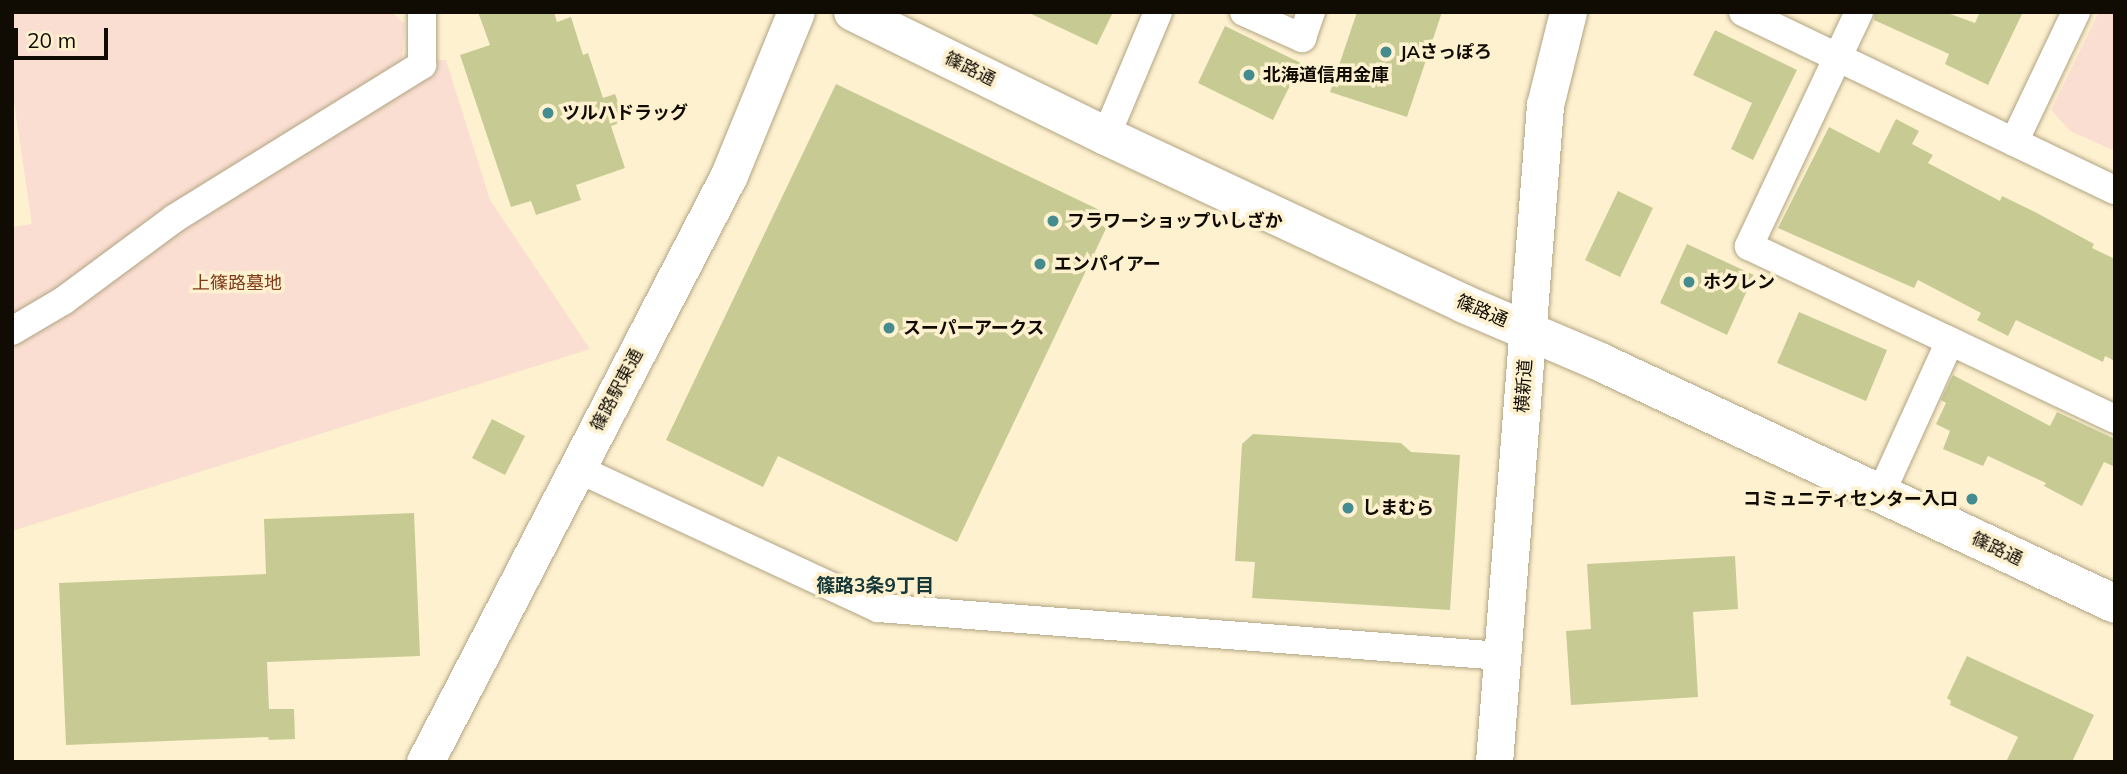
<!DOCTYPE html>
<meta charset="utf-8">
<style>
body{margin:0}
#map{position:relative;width:2127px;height:774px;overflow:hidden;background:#fef1cf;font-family:Mulish,"Noto Sans JP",sans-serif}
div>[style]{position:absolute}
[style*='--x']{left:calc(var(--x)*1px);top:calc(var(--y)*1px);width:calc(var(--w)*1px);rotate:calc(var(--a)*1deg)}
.green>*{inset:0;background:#faded1}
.building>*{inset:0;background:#c7cb93}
.roads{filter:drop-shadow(0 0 2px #b1a484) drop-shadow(0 0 2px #b1a484)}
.minor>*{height:28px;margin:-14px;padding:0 14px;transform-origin:14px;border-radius:14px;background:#fff}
.tertiary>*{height:37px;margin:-18.5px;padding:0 18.5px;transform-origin:18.5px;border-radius:18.5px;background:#fff}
.secondary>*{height:38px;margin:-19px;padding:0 19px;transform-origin:19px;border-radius:19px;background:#fff}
.dots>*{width:19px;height:19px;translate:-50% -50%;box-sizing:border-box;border:4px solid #fef1cf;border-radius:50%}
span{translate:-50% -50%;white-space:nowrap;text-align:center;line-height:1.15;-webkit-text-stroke:7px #fef1cf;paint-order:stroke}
.poi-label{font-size:18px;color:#110c03;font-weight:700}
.left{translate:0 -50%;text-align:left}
.right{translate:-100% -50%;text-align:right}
.street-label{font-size:18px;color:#110c03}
.park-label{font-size:18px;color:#7f3b19}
.neighbourhood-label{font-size:19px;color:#15383a;font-weight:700}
.frame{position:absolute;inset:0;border:14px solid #110c03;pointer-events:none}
.scale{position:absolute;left:14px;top:28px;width:94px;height:32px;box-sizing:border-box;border:4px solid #110c03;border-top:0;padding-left:9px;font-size:21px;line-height:24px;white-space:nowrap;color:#110c03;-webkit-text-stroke:5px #fef1cf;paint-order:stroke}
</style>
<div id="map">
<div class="green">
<div style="clip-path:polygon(12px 12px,393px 13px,405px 24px,402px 59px,446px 60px,490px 200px,590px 349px,12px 531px,12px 227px,32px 224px,12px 89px)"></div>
<div style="clip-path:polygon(2099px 12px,2115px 12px,2115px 151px,2070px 131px,2051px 110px)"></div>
</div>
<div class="building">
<div style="clip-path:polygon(478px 12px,554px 12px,557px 22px,571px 17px,583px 55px,588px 53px,603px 98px,615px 94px,625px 121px,611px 126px,625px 168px,576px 185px,581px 200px,536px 215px,531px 201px,511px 207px,460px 55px,490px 45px)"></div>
<div style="clip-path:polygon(1027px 12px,1113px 12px,1097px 45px)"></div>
<div style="clip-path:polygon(1357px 12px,1442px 12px,1407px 117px,1330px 92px)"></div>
<div style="clip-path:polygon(1875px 12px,1945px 12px,1975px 23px,1980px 12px,2023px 12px,1988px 85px,1945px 64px,1949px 54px,1874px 20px)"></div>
<div style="clip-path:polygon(1225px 26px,1301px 63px,1273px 120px,1198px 83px)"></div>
<div style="clip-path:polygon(1715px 30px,1797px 70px,1753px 160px,1731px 149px,1752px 103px,1693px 75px)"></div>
<div style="clip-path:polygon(836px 84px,1112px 216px,957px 542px,778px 456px,763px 487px,666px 440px)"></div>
<div style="clip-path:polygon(1896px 119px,1919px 131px,1912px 144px,1933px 155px,1928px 163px,2000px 201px,2002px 196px,2035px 212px,2094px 244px,2092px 248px,2115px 259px,2115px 361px,2105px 356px,2103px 362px,2016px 320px,2008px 336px,1977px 320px,1981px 313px,1918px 280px,1914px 288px,1778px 228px,1829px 127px,1879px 153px)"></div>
<div style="clip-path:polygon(1618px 191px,1653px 208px,1620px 277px,1585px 260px)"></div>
<div style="clip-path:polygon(1687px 244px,1754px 275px,1727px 335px,1660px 303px)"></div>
<div style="clip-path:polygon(1799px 312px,1887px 350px,1866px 401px,1777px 363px)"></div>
<div style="clip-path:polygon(1953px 375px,2050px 426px,2057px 412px,2115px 439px,2115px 467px,2104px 462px,2082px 506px,2044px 486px,2046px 483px,1988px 456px,1983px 466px,1943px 449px,1950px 431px,1936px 424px,1946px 403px,1941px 400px)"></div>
<div style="clip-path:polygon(492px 419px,525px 436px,505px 475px,472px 458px)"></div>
<div style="clip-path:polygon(1253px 434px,1401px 443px,1411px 452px,1460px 455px,1450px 610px,1252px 598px,1255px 562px,1235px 561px,1242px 444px)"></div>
<div style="clip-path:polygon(414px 513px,420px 656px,267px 662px,269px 709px,294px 709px,295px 739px,269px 740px,268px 737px,66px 745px,59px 583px,266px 574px,264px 519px)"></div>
<div style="clip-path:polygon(1735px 556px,1738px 609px,1693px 612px,1698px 697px,1571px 705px,1566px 631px,1591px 629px,1587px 564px)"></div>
<div style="clip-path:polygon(1967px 656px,2094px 715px,2072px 762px,2006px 762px,2018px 737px,1950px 705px,1951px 701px,1947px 698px)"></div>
</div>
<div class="roads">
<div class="minor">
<div style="--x:1244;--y:12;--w:64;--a:24.1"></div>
<div style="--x:1302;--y:38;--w:28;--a:-71"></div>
<div style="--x:1743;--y:12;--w:412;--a:25.6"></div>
<div style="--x:1859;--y:12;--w:259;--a:115.2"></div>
<div style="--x:1749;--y:246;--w:405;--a:25.3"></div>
<div style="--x:1106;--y:136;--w:134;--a:-67.2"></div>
<div style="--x:2014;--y:142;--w:144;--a:-64.5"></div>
<div style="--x:12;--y:331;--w:59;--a:-30.5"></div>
<div style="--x:63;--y:301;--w:139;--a:-36.5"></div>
<div style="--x:175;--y:218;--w:291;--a:-31.8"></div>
<div style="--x:422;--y:65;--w:53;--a:-90"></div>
<div style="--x:576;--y:468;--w:333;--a:24.9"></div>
<div style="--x:878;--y:608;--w:625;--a:4.41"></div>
<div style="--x:1881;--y:493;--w:167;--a:-65.6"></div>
</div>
<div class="tertiary">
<div style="--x:425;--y:762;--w:661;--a:-62.62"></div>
<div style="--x:729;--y:175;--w:176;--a:-67.7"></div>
<div style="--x:1494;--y:762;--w:659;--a:-85.56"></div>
<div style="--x:1545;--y:105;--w:96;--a:-76.1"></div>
</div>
<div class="secondary">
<div style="--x:853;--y:12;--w:282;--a:26.1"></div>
<div style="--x:1106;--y:136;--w:395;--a:25.1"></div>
<div style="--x:1464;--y:304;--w:146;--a:23"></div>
<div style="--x:1598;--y:361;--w:571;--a:25.17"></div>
</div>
</div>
<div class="dots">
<div style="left:1386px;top:52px;background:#448c90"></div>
<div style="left:1249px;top:75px;background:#448c90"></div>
<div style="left:548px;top:113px;background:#448c90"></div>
<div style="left:1053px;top:221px;background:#448c90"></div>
<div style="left:1040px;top:264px;background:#448c90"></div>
<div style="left:1689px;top:282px;background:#448c90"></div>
<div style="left:889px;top:328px;background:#448c90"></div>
<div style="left:1972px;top:499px;background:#448c90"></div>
<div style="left:1348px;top:508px;background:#448c90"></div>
</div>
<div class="poi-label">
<span class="left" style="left:1400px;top:52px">JAさっぽろ</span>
<span class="left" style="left:1263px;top:75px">北海道信用金庫</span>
<span class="left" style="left:562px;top:113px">ツルハドラッグ</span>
<span class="left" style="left:1067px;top:221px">フラワーショップいしざか</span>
<span class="left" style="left:1054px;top:264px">エンパイアー</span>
<span class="left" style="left:1703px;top:282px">ホクレン</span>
<span class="left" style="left:903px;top:328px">スーパーアークス</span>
<span class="right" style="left:1958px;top:499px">コミュニティセンター入口</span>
<span class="left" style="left:1362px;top:508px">しまむら</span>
</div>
<div class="street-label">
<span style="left:970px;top:69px;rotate:26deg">篠路通</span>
<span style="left:1482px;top:311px;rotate:23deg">篠路通</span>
<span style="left:1524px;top:386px;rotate:-86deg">横新道</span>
<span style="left:617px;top:390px;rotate:-62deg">篠路駅東通</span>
<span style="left:1997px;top:549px;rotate:25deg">篠路通</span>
</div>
<div class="park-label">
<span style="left:237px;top:283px">上篠路墓地</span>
</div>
<div class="neighbourhood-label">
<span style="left:875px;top:586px">篠路3条9丁目</span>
</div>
<div class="frame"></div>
<div class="scale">20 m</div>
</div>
